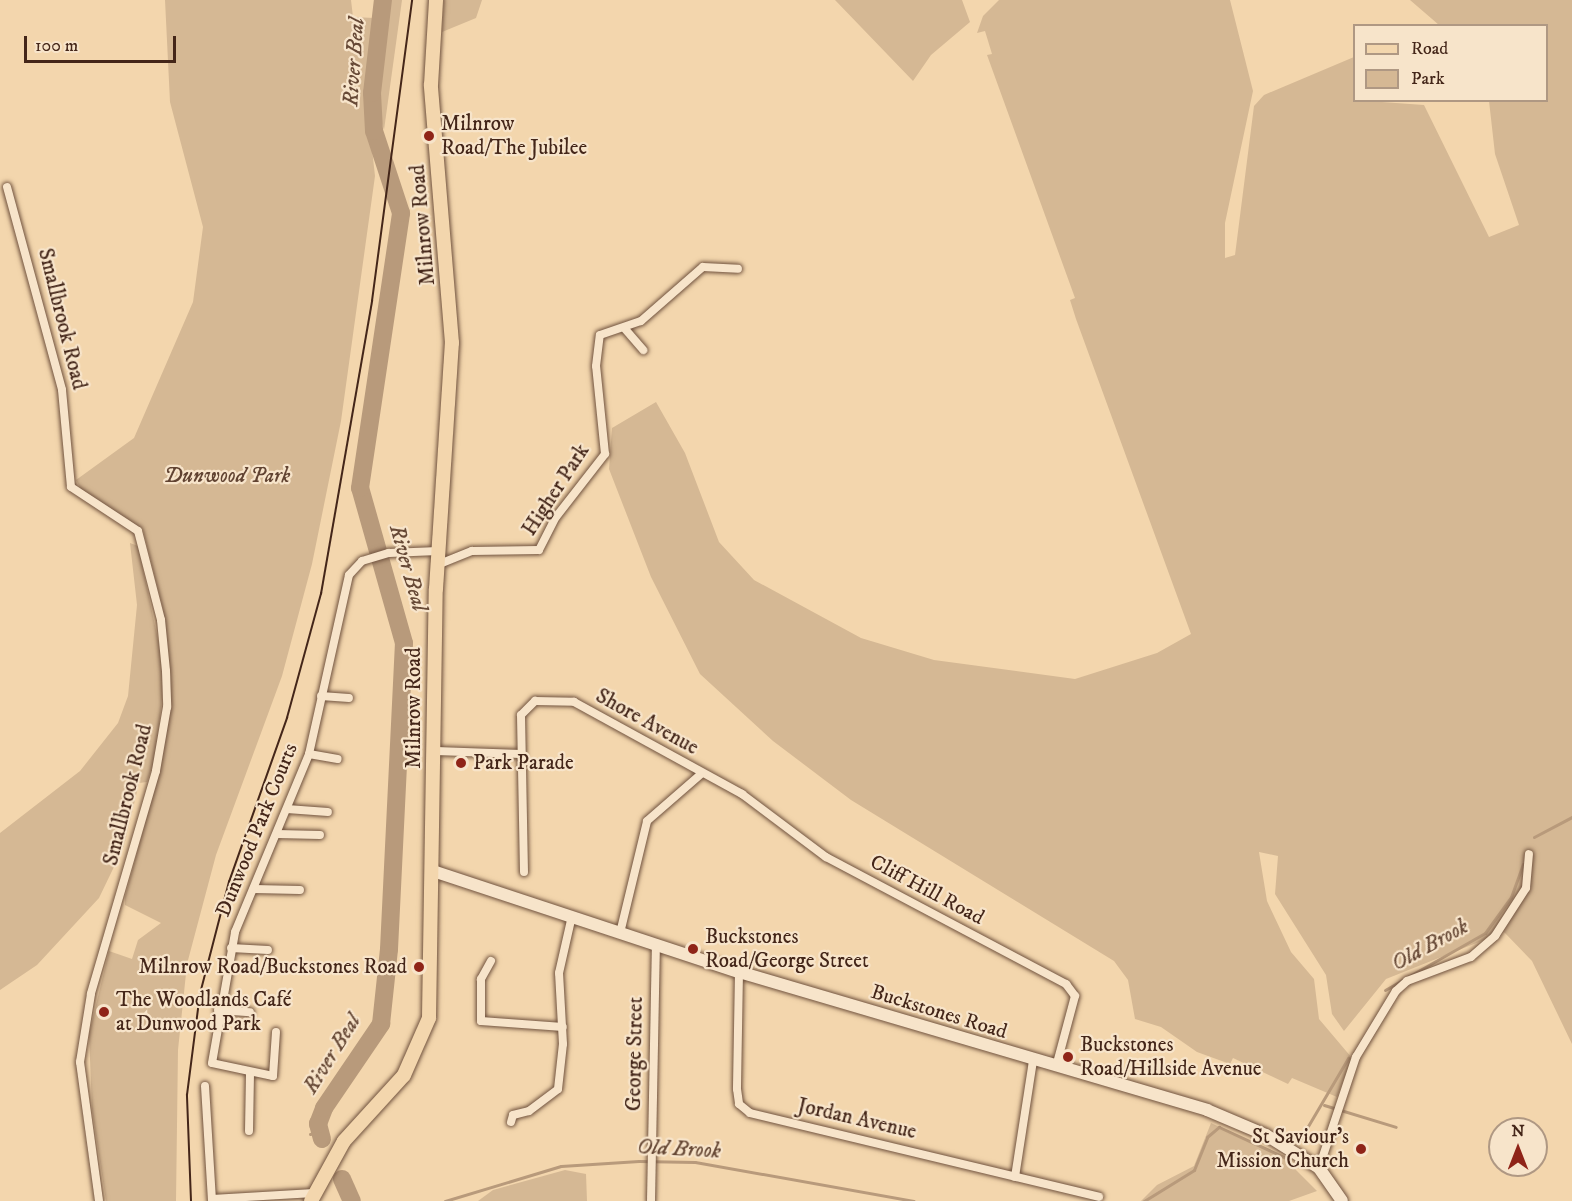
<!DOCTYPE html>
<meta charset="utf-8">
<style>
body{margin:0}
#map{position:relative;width:1572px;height:1201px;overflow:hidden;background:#f3d6ad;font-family:"IM FELL DW Pica",serif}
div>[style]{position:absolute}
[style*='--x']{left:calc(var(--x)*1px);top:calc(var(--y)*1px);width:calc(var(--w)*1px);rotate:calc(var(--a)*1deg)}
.green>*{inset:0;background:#d5b894}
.stream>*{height:3px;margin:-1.5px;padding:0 1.5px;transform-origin:1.5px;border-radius:1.5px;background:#b89a7b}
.river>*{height:18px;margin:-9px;padding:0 9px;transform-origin:9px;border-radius:9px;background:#b89a7b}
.roads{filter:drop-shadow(0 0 2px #70523e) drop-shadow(0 0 2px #70523e)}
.street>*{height:8px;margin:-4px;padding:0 4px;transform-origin:4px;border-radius:4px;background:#f7e4ca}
.secondary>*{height:12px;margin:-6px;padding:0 6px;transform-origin:6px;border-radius:6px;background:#f7e4ca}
.primary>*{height:14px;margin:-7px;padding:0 7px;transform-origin:7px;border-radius:7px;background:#f3d6ad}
.tram>*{height:1.5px;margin:-0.75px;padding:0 0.75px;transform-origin:0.75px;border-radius:0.75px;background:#442619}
.dots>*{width:16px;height:16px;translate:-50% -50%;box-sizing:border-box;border:3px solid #f7e4ca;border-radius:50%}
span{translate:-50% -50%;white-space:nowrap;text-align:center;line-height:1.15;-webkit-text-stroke:4.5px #f7e4ca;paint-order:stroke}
.poi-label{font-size:21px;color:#442619}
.left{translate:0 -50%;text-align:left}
.right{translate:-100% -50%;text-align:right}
.street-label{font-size:21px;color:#442619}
.park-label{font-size:21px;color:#614332;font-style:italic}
.water-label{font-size:22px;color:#674936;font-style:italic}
.legend{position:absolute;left:1353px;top:24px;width:195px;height:78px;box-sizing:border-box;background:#f7e4ca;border:2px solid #af9883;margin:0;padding:8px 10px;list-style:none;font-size:18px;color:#442619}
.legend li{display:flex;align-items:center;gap:12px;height:30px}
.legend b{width:30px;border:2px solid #af9883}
.north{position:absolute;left:1488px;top:1117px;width:60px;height:60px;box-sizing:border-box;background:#f7e4ca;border:2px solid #af9883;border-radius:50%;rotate:0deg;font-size:16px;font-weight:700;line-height:24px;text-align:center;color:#442619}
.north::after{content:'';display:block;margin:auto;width:21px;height:27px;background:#8f2418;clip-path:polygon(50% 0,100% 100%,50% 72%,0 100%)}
.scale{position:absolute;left:24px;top:36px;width:152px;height:27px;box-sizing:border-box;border:3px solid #442619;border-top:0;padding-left:8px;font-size:18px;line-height:21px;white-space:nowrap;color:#442619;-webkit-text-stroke:4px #f7e4ca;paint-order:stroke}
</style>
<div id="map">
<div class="green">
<div style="clip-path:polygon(165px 0,351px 0,353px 17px,374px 18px,367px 104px,375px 176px,341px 421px,312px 564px,282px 676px,216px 855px,187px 964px,178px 1050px,176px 1201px,106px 1201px,92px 1109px,89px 1034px,109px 951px,132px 959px,138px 940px,161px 923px,125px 905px,125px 897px,160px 768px,171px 677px,163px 609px,143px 530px,83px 493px,76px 480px,134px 438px,193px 302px,203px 227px,170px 102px)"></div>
<div style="clip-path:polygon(389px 0,402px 0,384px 130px,375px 100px)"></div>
<div style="clip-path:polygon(444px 0,482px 0,476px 18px,442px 32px)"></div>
<div style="clip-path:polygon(835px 0,962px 0,970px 22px,931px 55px,913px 81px)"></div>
<div style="clip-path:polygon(999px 0,1230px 0,1253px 91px,1225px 223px,1225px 258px,1235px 255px,1254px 106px,1264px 95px,1354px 57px,1354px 100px,1424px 105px,1489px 237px,1519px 225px,1495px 154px,1489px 101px,1546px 100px,1546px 26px,1439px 25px,1410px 0,1572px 0,1572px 1044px,1532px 961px,1504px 932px,1386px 979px,1344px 1031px,1332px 1014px,1326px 975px,1275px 894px,1278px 856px,1259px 852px,1267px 901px,1291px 952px,1314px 979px,1319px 1019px,1352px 1058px,1337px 1097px,1292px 1078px,1288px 1084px,1233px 1058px,1230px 1064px,1197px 1052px,1161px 1027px,1135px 1019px,1128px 980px,1114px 961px,851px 800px,773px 741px,700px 674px,651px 577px,609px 469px,612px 428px,656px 402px,685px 453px,719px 542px,754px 580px,861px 638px,934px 660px,1075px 679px,1157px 653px,1191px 634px,1076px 319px,1070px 300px,1075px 298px,987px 55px,992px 54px,985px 31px,977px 33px,983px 16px)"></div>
<div style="clip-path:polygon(130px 543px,138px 546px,160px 649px,163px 687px,156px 756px,147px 782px,139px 783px,124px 846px,99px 898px,37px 965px,0 990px,0 833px,80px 771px,118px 723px,128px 696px,137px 605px)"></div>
<div style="clip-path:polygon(1211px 1123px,1282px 1156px,1317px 1191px,1289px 1201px,1141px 1201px,1157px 1185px,1194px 1166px)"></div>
<div style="clip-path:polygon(565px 1170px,586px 1174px,587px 1201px,478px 1201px,493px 1190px)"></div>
</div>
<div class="stream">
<div style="--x:1534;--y:837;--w:43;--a:-27.8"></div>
<div style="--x:1385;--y:990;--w:115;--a:-29.7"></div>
<div style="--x:1485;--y:933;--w:44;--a:-54.2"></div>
<div style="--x:1511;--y:897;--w:35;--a:-70"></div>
<div style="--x:1324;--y:1105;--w:75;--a:17"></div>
<div style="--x:310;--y:1134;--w:9;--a:-13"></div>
<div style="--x:1298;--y:1143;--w:99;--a:-59.5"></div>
<div style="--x:445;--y:1201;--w:121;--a:-16.8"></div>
<div style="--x:561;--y:1166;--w:78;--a:-3.7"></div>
<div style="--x:639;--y:1161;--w:56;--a:1"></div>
<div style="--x:695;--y:1162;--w:222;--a:10.1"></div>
<div style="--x:1144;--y:1201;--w:59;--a:-31.8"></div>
<div style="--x:1194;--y:1170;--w:35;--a:-68"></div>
<div style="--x:1207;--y:1137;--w:16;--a:-40"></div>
<div style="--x:1219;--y:1127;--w:74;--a:24.8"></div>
</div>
<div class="river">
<div style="--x:322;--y:1139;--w:16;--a:-105"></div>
<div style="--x:318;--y:1124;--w:17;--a:-69"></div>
<div style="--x:324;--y:1108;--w:102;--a:-55.8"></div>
<div style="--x:381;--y:1024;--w:75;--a:-83.9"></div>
<div style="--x:389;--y:949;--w:306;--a:-87.2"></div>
<div style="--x:404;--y:643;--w:161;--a:-105.8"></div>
<div style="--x:360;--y:488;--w:278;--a:-81.5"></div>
<div style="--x:401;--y:213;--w:86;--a:-108.2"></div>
<div style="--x:374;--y:131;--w:38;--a:-93"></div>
<div style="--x:372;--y:93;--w:94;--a:-83.3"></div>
<div style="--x:342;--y:1179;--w:24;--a:66"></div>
</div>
<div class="roads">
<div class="street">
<div style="--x:7;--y:187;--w:210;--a:74.8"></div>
<div style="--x:62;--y:390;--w:97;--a:84.7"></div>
<div style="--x:71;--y:487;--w:80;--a:33.3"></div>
<div style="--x:138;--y:531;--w:92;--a:75.5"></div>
<div style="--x:161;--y:620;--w:51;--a:84.4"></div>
<div style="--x:166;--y:671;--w:36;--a:88"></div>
<div style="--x:167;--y:707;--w:65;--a:99.8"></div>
<div style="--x:156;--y:771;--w:232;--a:106.3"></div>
<div style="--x:91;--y:994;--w:69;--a:99.2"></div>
<div style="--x:80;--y:1062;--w:140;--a:82.2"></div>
<div style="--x:625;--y:329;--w:28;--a:49"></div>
<div style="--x:437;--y:565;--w:38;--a:-22"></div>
<div style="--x:472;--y:551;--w:67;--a:-0.9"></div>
<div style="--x:539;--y:550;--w:37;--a:-63"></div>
<div style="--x:556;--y:517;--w:80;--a:-52.1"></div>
<div style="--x:605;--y:454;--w:88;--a:-95.8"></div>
<div style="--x:596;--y:366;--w:31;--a:-83"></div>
<div style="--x:600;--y:335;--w:43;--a:-18.9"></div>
<div style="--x:641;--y:321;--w:82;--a:-41.1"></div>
<div style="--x:703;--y:267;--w:35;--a:3"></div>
<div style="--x:321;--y:696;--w:28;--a:4"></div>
<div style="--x:436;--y:751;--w:85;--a:2"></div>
<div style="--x:309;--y:754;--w:29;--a:10"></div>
<div style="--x:287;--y:809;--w:41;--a:4.2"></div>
<div style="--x:277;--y:834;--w:43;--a:1.3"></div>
<div style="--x:524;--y:872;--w:157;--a:-91.1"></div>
<div style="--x:521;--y:715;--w:20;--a:-45"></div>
<div style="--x:535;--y:701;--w:39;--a:1"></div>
<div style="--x:574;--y:702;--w:192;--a:28.7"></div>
<div style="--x:742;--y:794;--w:105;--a:36.9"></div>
<div style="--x:826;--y:857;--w:272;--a:27.9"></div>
<div style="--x:1066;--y:984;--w:15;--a:53"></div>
<div style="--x:1075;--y:996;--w:73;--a:105"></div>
<div style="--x:254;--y:889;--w:46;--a:1.2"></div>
<div style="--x:620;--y:933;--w:115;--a:-76.4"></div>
<div style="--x:647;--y:821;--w:72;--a:-41"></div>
<div style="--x:231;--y:948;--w:37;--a:3"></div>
<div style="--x:491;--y:961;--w:21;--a:119"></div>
<div style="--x:481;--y:979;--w:42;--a:90"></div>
<div style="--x:481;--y:1021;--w:82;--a:4.2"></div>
<div style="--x:739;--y:972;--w:117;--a:91"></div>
<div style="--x:737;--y:1089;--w:15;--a:82"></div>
<div style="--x:739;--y:1104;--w:14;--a:39"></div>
<div style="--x:750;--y:1113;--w:359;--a:13.5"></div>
<div style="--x:218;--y:1010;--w:32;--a:4"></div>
<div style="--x:276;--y:1032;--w:44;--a:93.9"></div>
<div style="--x:273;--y:1076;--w:62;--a:-168"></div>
<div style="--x:212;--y:1063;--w:133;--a:-80"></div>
<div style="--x:235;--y:932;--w:193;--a:-67.4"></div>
<div style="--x:309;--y:754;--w:183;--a:-77.4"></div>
<div style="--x:349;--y:575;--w:19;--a:-47"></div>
<div style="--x:362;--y:561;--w:28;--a:-17"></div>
<div style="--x:389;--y:553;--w:49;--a:-2.3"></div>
<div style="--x:205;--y:1086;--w:115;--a:86.5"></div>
<div style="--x:511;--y:1122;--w:7;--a:-74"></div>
<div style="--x:513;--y:1115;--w:16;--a:-14"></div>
<div style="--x:529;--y:1111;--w:36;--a:-37"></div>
<div style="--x:558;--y:1089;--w:45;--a:-83.7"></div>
<div style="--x:563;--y:1044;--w:71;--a:-93.2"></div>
<div style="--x:559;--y:973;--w:58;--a:-77.2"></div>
<div style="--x:249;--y:1131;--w:59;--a:-89"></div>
<div style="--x:1319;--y:1168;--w:117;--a:-71.6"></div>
<div style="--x:1356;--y:1057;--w:77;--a:-58.8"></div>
<div style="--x:1396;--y:991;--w:15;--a:-42"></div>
<div style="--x:1407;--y:981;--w:68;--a:-20.6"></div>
<div style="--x:1471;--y:957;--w:32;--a:-41"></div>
<div style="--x:1495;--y:936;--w:57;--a:-57.1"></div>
<div style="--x:1526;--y:888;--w:34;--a:-85"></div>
<div style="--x:1015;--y:1177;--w:117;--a:-81.2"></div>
<div style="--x:212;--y:1199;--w:102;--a:-3.4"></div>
<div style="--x:651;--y:1201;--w:257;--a:-88.9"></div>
</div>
<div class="secondary">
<div style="--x:433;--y:871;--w:322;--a:18.3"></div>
<div style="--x:739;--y:972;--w:488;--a:16.4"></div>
<div style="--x:1207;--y:1110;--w:64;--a:23"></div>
<div style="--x:1266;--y:1135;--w:62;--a:31.9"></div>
<div style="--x:1319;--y:1168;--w:40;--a:55.1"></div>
</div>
<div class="primary">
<div style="--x:311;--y:1201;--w:68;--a:-61.2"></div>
<div style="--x:344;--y:1141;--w:89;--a:-47.7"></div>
<div style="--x:404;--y:1075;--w:62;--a:-66.3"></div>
<div style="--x:429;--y:1018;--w:429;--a:-89.1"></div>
<div style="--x:436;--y:589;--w:247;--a:-86.3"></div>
<div style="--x:452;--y:343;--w:259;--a:-94.7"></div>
<div style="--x:431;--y:85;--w:85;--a:-86.6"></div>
</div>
</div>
<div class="tram">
<div style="--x:191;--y:1201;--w:106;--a:-92.2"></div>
<div style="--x:187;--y:1095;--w:102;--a:-82.7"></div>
<div style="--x:200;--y:994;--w:116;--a:-75.5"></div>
<div style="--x:229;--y:882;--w:174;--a:-70.5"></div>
<div style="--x:287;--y:718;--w:129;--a:-74.7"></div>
<div style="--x:321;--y:594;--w:297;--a:-80.1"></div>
<div style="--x:372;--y:301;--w:304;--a:-82.4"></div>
</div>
<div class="dots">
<div style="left:429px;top:136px;background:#8f2418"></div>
<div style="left:461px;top:763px;background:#8f2418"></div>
<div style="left:693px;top:949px;background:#8f2418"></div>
<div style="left:419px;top:967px;background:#8f2418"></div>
<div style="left:104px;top:1012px;background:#8f2418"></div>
<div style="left:1068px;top:1057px;background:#8f2418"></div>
<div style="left:1361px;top:1149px;background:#8f2418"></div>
</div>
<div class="poi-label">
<span class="left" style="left:441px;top:136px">Milnrow<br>Road/The Jubilee</span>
<span class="left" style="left:473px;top:763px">Park Parade</span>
<span class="left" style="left:705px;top:949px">Buckstones<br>Road/George Street</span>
<span class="right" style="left:407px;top:967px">Milnrow Road/Buckstones Road</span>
<span class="left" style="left:116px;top:1012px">The Woodlands Café<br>at Dunwood Park</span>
<span class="left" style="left:1080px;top:1057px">Buckstones<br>Road/Hillside Avenue</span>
<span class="right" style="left:1349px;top:1149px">St Saviour's<br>Mission Church</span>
</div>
<div class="street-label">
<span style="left:423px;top:225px;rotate:-95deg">Milnrow Road</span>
<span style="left:62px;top:319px;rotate:76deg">Smallbrook Road</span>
<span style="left:556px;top:490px;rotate:-57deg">Higher Park</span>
<span style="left:414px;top:708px;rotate:-90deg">Milnrow Road</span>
<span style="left:647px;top:722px;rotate:29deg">Shore Avenue</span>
<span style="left:128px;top:795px;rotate:-76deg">Smallbrook Road</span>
<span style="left:257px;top:830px;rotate:-68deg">Dunwood Park Courts</span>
<span style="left:927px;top:890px;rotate:28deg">Cliff Hill Road</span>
<span style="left:939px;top:1012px;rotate:17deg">Buckstones Road</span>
<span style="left:635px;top:1054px;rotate:-89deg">George Street</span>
<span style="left:857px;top:1119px;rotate:13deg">Jordan Avenue</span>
</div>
<div class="park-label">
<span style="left:227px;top:476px">Dunwood Park</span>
</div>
<div class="water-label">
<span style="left:354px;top:62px;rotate:-86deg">River Beal</span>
<span style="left:408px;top:568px;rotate:74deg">River Beal</span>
<span style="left:1430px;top:945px;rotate:-29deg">Old Brook</span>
<span style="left:332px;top:1054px;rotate:-58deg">River Beal</span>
<span style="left:679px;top:1149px;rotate:3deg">Old Brook</span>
</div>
<ul class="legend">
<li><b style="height:8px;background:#f3d6ad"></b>Road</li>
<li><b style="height:16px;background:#d5b894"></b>Park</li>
</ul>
<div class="north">N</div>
<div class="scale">100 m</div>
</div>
